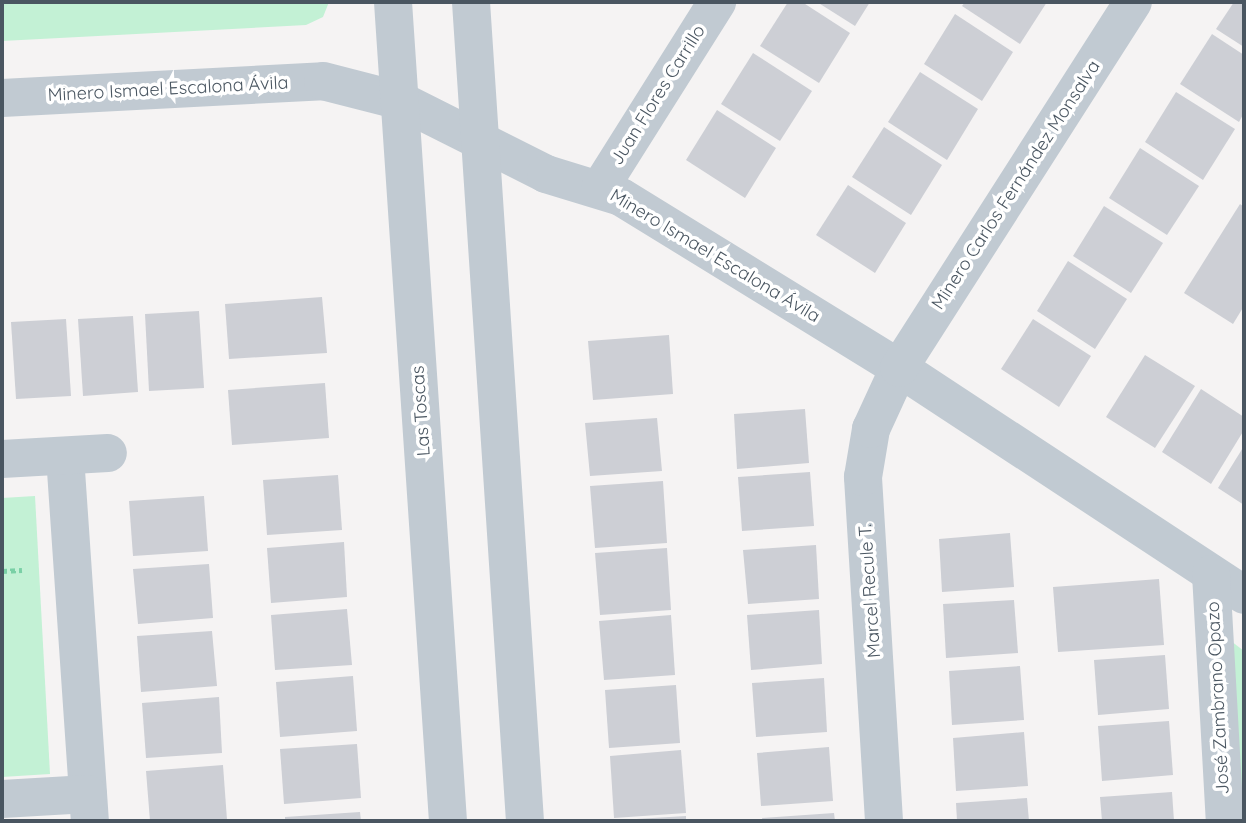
<!DOCTYPE html>
<meta charset="utf-8">
<style>
body{margin:0}
#map{position:relative;width:1246px;height:823px;overflow:hidden;background:#f5f3f3;font-family:Quicksand,sans-serif}
div>[style]{position:absolute}
[style*='--x']{left:calc(var(--x)*1px);top:calc(var(--y)*1px);width:calc(var(--w)*1px);rotate:calc(var(--a)*1deg)}
.green>*{inset:0;background:#c3f1d5}
.building>*{inset:0;background:#cdcfd5}
.path>*{height:4.5px;margin-top:-2.25px;transform-origin:0;background:repeating-linear-gradient(90deg,#7ad0a6 0 5px,transparent 0 8.5px)}
.minor>*{height:38px;margin:-19px;padding:0 19px;transform-origin:19px;border-radius:19px;background:#c1cad2}
.tertiary>*{height:38px;margin:-19px;padding:0 19px;transform-origin:19px;border-radius:19px;background:#c1cad2}
span{translate:-50% -50%;white-space:nowrap;text-align:center;line-height:1.15;-webkit-text-stroke:7px #fff;paint-order:stroke}
.street-label{font-size:18px;color:#4a5661}
.frame{position:absolute;inset:0;border:4px solid #4a5661;pointer-events:none}
</style>
<div id="map">
<div class="green">
<div style="clip-path:polygon(2px 2px,329px 2px,323px 17px,306px 25px,2px 41px)"></div>
<div style="clip-path:polygon(35px 496px,50px 774px,2px 777px,2px 498px)"></div>
<div style="clip-path:polygon(1227px 638px,1244px 651px,1244px 821px,1236px 821px)"></div>
</div>
<div class="building">
<div style="clip-path:polygon(788px 2px,802px 2px,850px 33px,819px 83px,760px 46px)"></div>
<div style="clip-path:polygon(817px 2px,870px 2px,855px 26px)"></div>
<div style="clip-path:polygon(965px 2px,1047px 2px,1020px 44px,962px 6px)"></div>
<div style="clip-path:polygon(1234px 2px,1244px 2px,1244px 47px,1216px 29px)"></div>
<div style="clip-path:polygon(955px 14px,1013px 52px,982px 101px,924px 64px)"></div>
<div style="clip-path:polygon(1212px 34px,1244px 55px,1244px 113px,1239px 122px,1180px 84px)"></div>
<div style="clip-path:polygon(753px 53px,812px 91px,780px 141px,721px 104px)"></div>
<div style="clip-path:polygon(920px 72px,978px 109px,947px 160px,888px 122px)"></div>
<div style="clip-path:polygon(1176px 92px,1235px 129px,1203px 180px,1145px 142px)"></div>
<div style="clip-path:polygon(717px 110px,776px 148px,745px 198px,686px 160px)"></div>
<div style="clip-path:polygon(884px 127px,942px 165px,911px 215px,852px 177px)"></div>
<div style="clip-path:polygon(1140px 148px,1199px 186px,1167px 235px,1109px 198px)"></div>
<div style="clip-path:polygon(848px 185px,906px 223px,875px 273px,816px 235px)"></div>
<div style="clip-path:polygon(1240px 204px,1244px 207px,1244px 306px,1233px 324px,1184px 293px)"></div>
<div style="clip-path:polygon(1104px 206px,1163px 243px,1131px 293px,1073px 256px)"></div>
<div style="clip-path:polygon(1068px 261px,1127px 299px,1095px 349px,1037px 311px)"></div>
<div style="clip-path:polygon(322px 297px,327px 353px,229px 359px,225px 304px)"></div>
<div style="clip-path:polygon(199px 311px,204px 388px,149px 391px,145px 314px)"></div>
<div style="clip-path:polygon(133px 316px,138px 392px,83px 396px,78px 319px)"></div>
<div style="clip-path:polygon(66px 319px,71px 396px,16px 399px,11px 322px)"></div>
<div style="clip-path:polygon(1033px 319px,1091px 356px,1059px 407px,1001px 369px)"></div>
<div style="clip-path:polygon(669px 335px,673px 394px,593px 400px,588px 341px)"></div>
<div style="clip-path:polygon(1145px 355px,1195px 386px,1155px 448px,1106px 417px)"></div>
<div style="clip-path:polygon(325px 383px,329px 438px,232px 445px,228px 390px)"></div>
<div style="clip-path:polygon(1201px 389px,1244px 417px,1244px 430px,1211px 484px,1162px 452px)"></div>
<div style="clip-path:polygon(805px 409px,809px 463px,737px 469px,734px 414px)"></div>
<div style="clip-path:polygon(657px 418px,662px 471px,590px 476px,585px 423px)"></div>
<div style="clip-path:polygon(1244px 446px,1244px 505px,1218px 488px)"></div>
<div style="clip-path:polygon(810px 472px,814px 526px,742px 531px,738px 477px)"></div>
<div style="clip-path:polygon(338px 475px,342px 530px,267px 535px,263px 480px)"></div>
<div style="clip-path:polygon(663px 481px,667px 543px,595px 548px,590px 486px)"></div>
<div style="clip-path:polygon(204px 496px,208px 551px,133px 556px,129px 501px)"></div>
<div style="clip-path:polygon(1010px 533px,1014px 587px,942px 592px,939px 539px)"></div>
<div style="clip-path:polygon(344px 542px,347px 597px,271px 603px,267px 548px)"></div>
<div style="clip-path:polygon(816px 545px,819px 599px,748px 604px,743px 550px)"></div>
<div style="clip-path:polygon(667px 548px,671px 610px,600px 615px,595px 553px)"></div>
<div style="clip-path:polygon(209px 564px,213px 618px,138px 624px,133px 569px)"></div>
<div style="clip-path:polygon(1159px 579px,1164px 645px,1058px 652px,1053px 587px)"></div>
<div style="clip-path:polygon(1014px 600px,1018px 653px,946px 658px,943px 604px)"></div>
<div style="clip-path:polygon(347px 609px,352px 665px,275px 670px,271px 615px)"></div>
<div style="clip-path:polygon(819px 610px,822px 664px,751px 670px,747px 615px)"></div>
<div style="clip-path:polygon(671px 615px,675px 675px,604px 680px,599px 621px)"></div>
<div style="clip-path:polygon(212px 631px,217px 686px,141px 692px,137px 636px)"></div>
<div style="clip-path:polygon(1165px 655px,1169px 709px,1098px 715px,1094px 660px)"></div>
<div style="clip-path:polygon(1020px 666px,1024px 720px,952px 725px,949px 671px)"></div>
<div style="clip-path:polygon(353px 676px,357px 731px,280px 737px,276px 682px)"></div>
<div style="clip-path:polygon(824px 678px,827px 732px,756px 737px,752px 683px)"></div>
<div style="clip-path:polygon(676px 685px,680px 743px,609px 748px,605px 690px)"></div>
<div style="clip-path:polygon(219px 697px,222px 753px,146px 758px,142px 703px)"></div>
<div style="clip-path:polygon(1169px 721px,1173px 775px,1102px 781px,1098px 726px)"></div>
<div style="clip-path:polygon(1024px 732px,1028px 786px,956px 791px,953px 738px)"></div>
<div style="clip-path:polygon(357px 744px,361px 798px,284px 804px,280px 749px)"></div>
<div style="clip-path:polygon(829px 747px,833px 801px,761px 806px,757px 753px)"></div>
<div style="clip-path:polygon(681px 750px,686px 813px,614px 818px,610px 756px)"></div>
<div style="clip-path:polygon(223px 765px,227px 820px,150px 821px,146px 771px)"></div>
<div style="clip-path:polygon(1172px 792px,1174px 821px,1102px 821px,1100px 797px)"></div>
<div style="clip-path:polygon(1027px 798px,1029px 821px,957px 821px,956px 803px)"></div>
<div style="clip-path:polygon(360px 812px,361px 821px,285px 821px,285px 817px)"></div>
<div style="clip-path:polygon(834px 813px,835px 821px,763px 821px,762px 818px)"></div>
<div style="clip-path:polygon(686px 816px,686px 821px,636px 821px,636px 819px)"></div>
</div>
<div class="path">
<div style="--x:2;--y:571;--w:20;--a:-3"></div>
</div>
<div class="minor">
<div style="--x:2;--y:98;--w:321;--a:-3"></div>
<div style="--x:323;--y:81;--w:81;--a:14.4"></div>
<div style="--x:401;--y:101;--w:162;--a:26.7"></div>
<div style="--x:546;--y:174;--w:78;--a:17"></div>
<div style="--x:621;--y:197;--w:326;--a:31.6"></div>
<div style="--x:899;--y:368;--w:413;--a:33.3"></div>
<div style="--x:600;--y:188;--w:220;--a:-57.8"></div>
<div style="--x:65;--y:456;--w:366;--a:86.1"></div>
<div style="--x:2;--y:459;--w:106;--a:-3.2"></div>
<div style="--x:1211;--y:574;--w:247;--a:86.8"></div>
<div style="--x:2;--y:799;--w:86;--a:-3.3"></div>
<div style="--x:884;--y:821;--w:345;--a:-93.5"></div>
<div style="--x:863;--y:477;--w:49;--a:-80.5"></div>
<div style="--x:871;--y:429;--w:67;--a:-65.3"></div>
<div style="--x:899;--y:368;--w:434;--a:-57.4"></div>
</div>
<div class="tertiary">
<div style="--x:393;--y:2;--w:821;--a:86.16"></div>
<div style="--x:471;--y:2;--w:821;--a:86.23"></div>
</div>
<div class="street-label">
<span style="left:168px;top:89px;rotate:-3deg">Minero Ismael Escalona Ávila</span>
<span style="left:658px;top:95px;rotate:-58deg">Juan Flores Carrillo</span>
<span style="left:1016px;top:185px;rotate:-57deg">Minero Carlos Fernández Monsalva</span>
<span style="left:715px;top:256px;rotate:31deg">Minero Ismael Escalona Ávila</span>
<span style="left:421px;top:411px;rotate:-94deg">Las Toscas</span>
<span style="left:870px;top:591px;rotate:-94deg">Marcel Recule T.</span>
<span style="left:1218px;top:698px;rotate:-93deg">José Zambrano Opazo</span>
</div>
<div class="frame"></div>
</div>
